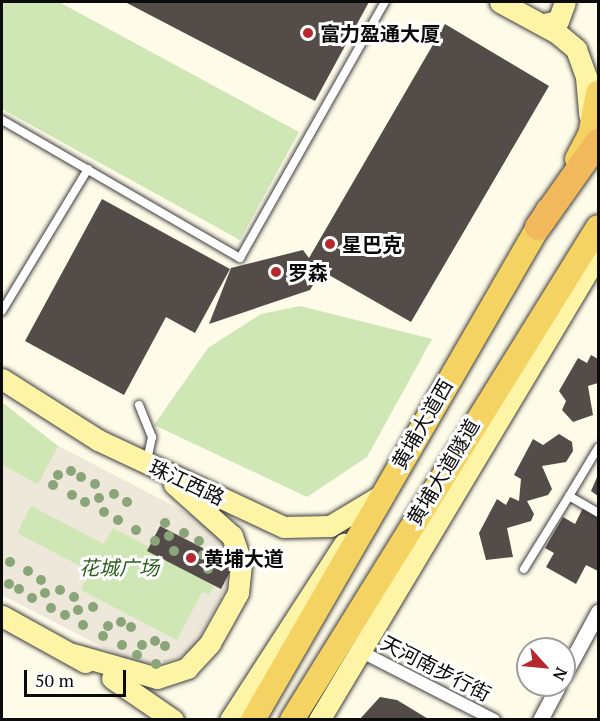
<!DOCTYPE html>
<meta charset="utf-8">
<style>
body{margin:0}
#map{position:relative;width:600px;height:721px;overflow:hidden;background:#fefbe9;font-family:"PT Serif","Noto Sans SC",serif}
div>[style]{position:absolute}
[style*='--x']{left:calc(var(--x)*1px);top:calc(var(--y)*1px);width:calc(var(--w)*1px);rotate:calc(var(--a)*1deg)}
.green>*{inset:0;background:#cee7b5}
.plaza>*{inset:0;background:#ede8da}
.building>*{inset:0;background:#534c48}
.roads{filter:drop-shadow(0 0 2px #3e3e3e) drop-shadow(0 0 2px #3e3e3e)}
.service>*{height:8px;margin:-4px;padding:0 4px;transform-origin:4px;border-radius:4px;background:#fff}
.pedestrian>*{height:12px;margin:-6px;padding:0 6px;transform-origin:6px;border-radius:6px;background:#fff}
.minor>*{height:15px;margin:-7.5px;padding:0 7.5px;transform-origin:7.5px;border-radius:7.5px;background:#fff}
.secondary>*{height:21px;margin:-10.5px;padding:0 10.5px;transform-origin:10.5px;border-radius:10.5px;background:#fdf4a6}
.primary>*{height:24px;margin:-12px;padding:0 12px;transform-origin:12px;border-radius:12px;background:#f5d363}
.trunk>*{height:26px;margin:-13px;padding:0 13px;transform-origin:13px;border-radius:13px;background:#f2b85c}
.trees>*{width:10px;height:10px;margin:-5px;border-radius:50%;background:#8aa679}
.dots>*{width:16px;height:16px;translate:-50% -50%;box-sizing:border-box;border:3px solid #fff;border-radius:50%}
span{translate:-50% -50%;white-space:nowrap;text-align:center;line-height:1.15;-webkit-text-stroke:6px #fff;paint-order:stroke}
.poi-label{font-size:20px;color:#0b0b0b;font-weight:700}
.left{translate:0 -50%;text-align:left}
.street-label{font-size:20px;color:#0b0b0b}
.park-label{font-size:20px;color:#2b601e;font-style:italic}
.frame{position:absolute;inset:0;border:3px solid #0b0b0b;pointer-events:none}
.north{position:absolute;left:516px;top:637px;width:60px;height:60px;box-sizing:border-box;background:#fff;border:2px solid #9d9d9d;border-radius:50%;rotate:117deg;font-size:16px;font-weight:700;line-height:24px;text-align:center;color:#0b0b0b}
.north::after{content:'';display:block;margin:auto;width:21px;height:27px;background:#b6282d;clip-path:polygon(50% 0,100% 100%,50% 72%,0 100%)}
.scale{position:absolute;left:24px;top:670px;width:102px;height:27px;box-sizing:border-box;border:3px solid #0b0b0b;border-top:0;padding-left:8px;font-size:18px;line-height:21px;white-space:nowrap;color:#0b0b0b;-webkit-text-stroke:4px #fff;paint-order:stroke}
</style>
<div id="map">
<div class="green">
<div style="clip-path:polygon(2px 2px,59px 2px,299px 132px,240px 240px,2px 109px)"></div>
<div style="clip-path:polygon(300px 306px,432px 339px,367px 457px,307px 497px,154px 425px,208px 348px,261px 314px)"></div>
<div style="clip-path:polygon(2px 402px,58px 446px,202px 521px,226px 587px,180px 657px,164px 662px,2px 595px)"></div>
</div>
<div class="plaza">
<div style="clip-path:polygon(evenodd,58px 446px,202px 521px,224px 542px,230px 572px,226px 587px,194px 649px,180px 657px,147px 664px,129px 661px,2px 595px,2px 465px,38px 484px,58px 446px,31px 506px,104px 544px,113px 528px,216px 582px,209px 595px,202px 592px,177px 640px,81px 590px,90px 571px,17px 533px,31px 506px)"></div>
</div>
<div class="building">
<div style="clip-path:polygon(125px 2px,369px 2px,315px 101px)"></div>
<div style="clip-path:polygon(445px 24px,549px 86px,411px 322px,315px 267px,320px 273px,310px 290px,209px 324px,231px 268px,303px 250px,309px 258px)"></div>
<div style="clip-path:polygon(102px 199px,230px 269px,195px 333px,166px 317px,124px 395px,25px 341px)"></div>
<div style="clip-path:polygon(591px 355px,598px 359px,598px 383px,588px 386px,593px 415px,573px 422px,562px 410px,566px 401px,559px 391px,578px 358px,587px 363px)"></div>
<div style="clip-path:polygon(559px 434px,572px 442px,573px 451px,566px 462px,542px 466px,552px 489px,548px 495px,527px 501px,534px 514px,531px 521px,507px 528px,513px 557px,486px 560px,479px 533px,497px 499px,506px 505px,510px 497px,519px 501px,521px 479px,514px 475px,533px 439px,543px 445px)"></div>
<div style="clip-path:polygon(598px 475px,598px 496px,591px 491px)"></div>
<div style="clip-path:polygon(583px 508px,598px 516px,598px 571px,586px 565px,576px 584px,546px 567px,554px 553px,545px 548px,563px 517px,575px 524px)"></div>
<div style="clip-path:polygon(160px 526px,234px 564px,221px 589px,147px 551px)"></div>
<div style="clip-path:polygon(380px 697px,397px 700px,430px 720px,359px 720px)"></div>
</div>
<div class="roads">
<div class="service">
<div style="--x:2;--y:120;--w:275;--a:30.1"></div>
<div style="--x:240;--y:258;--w:294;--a:-60.5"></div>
<div style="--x:2;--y:311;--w:166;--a:-58.8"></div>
<div style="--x:139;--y:405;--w:35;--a:68"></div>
<div style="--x:152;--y:437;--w:24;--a:102"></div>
<div style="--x:598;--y:448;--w:56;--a:121.1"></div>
<div style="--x:569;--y:496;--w:34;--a:30"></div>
<div style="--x:524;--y:569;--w:86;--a:-58.3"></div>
</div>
<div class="pedestrian">
<div style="--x:360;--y:651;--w:151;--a:27.2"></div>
</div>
<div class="minor">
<div style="--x:564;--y:675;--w:72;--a:-61.6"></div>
<div style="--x:540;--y:720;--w:40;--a:-62"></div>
</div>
<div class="secondary">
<div style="--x:500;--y:2;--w:65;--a:28.5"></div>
<div style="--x:557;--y:33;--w:25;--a:40"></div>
<div style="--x:576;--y:49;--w:30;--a:70"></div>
<div style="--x:586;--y:77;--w:38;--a:85"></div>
<div style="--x:544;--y:24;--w:14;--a:-12"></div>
<div style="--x:558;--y:21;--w:20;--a:-70"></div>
<div style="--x:2;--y:379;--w:114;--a:32.4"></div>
<div style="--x:98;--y:440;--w:205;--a:25.1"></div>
<div style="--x:284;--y:527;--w:46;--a:-1.2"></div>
<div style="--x:330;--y:526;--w:58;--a:-31"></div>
<div style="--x:2;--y:616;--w:95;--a:29"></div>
<div style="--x:73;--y:654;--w:87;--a:15.9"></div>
<div style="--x:157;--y:678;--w:32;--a:-18"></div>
<div style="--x:187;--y:668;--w:34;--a:-47"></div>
<div style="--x:210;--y:643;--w:57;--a:-60.8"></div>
<div style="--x:238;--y:593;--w:31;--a:-84"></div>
<div style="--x:241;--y:562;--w:28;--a:-109"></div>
<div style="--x:232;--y:536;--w:78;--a:-138.1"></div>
<div style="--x:112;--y:678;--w:74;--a:34.5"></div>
<div style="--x:230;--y:720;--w:210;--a:-57.1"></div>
<div style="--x:319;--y:720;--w:543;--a:-59.09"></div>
</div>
<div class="primary">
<div style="--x:590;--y:135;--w:43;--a:-79.2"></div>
<div style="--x:577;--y:159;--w:45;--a:-62.3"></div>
<div style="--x:253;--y:720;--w:589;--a:-59.95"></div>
<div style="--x:292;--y:720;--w:580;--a:-58.17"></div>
</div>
<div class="trunk">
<div style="--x:538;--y:227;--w:104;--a:-54.8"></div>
</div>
</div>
<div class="trees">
<div style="left:71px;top:471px"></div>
<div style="left:58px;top:475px"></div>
<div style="left:81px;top:477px"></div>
<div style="left:95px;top:484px"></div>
<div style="left:53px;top:485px"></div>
<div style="left:114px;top:494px"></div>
<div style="left:72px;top:495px"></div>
<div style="left:99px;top:498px"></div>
<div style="left:85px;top:502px"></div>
<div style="left:127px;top:502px"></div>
<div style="left:104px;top:512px"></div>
<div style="left:118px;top:520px"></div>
<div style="left:165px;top:523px"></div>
<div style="left:136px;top:530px"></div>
<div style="left:184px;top:533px"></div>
<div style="left:169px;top:536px"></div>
<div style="left:155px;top:541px"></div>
<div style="left:199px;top:541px"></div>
<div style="left:174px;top:551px"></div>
<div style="left:218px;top:551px"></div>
<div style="left:203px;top:555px"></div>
<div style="left:190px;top:559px"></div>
<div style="left:10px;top:562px"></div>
<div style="left:208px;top:569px"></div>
<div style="left:28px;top:571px"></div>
<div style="left:41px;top:580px"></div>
<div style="left:9px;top:584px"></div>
<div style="left:19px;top:589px"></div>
<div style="left:60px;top:590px"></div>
<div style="left:45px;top:593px"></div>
<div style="left:74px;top:597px"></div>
<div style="left:32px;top:598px"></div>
<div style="left:93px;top:607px"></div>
<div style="left:51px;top:608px"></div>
<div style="left:78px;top:610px"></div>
<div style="left:65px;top:615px"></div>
<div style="left:121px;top:622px"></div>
<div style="left:83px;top:625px"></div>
<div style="left:108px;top:626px"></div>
<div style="left:131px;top:627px"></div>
<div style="left:103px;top:636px"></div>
<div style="left:155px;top:641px"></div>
<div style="left:122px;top:645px"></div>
<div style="left:142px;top:645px"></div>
<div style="left:165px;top:646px"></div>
<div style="left:137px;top:655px"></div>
<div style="left:156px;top:664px"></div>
</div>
<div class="dots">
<div style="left:308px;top:33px;background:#b6282d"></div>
<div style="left:330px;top:244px;background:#b6282d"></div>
<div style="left:276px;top:272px;background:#b6282d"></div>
<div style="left:191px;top:558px;background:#b6282d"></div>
</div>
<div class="poi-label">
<span class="left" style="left:320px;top:33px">富力盈通大厦</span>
<span class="left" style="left:342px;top:244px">星巴克</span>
<span class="left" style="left:288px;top:272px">罗森</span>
<span class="left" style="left:204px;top:558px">黄埔大道</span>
</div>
<div class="street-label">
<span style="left:422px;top:424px;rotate:-60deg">黄埔大道西</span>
<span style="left:443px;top:472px;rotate:-59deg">黄埔大道隧道</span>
<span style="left:187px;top:482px;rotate:25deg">珠江西路</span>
<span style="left:436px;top:668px;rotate:27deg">天河南步行街</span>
</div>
<div class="park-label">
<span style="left:119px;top:567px">花城广场</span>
</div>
<div class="frame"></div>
<div class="north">N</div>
<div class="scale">50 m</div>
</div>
